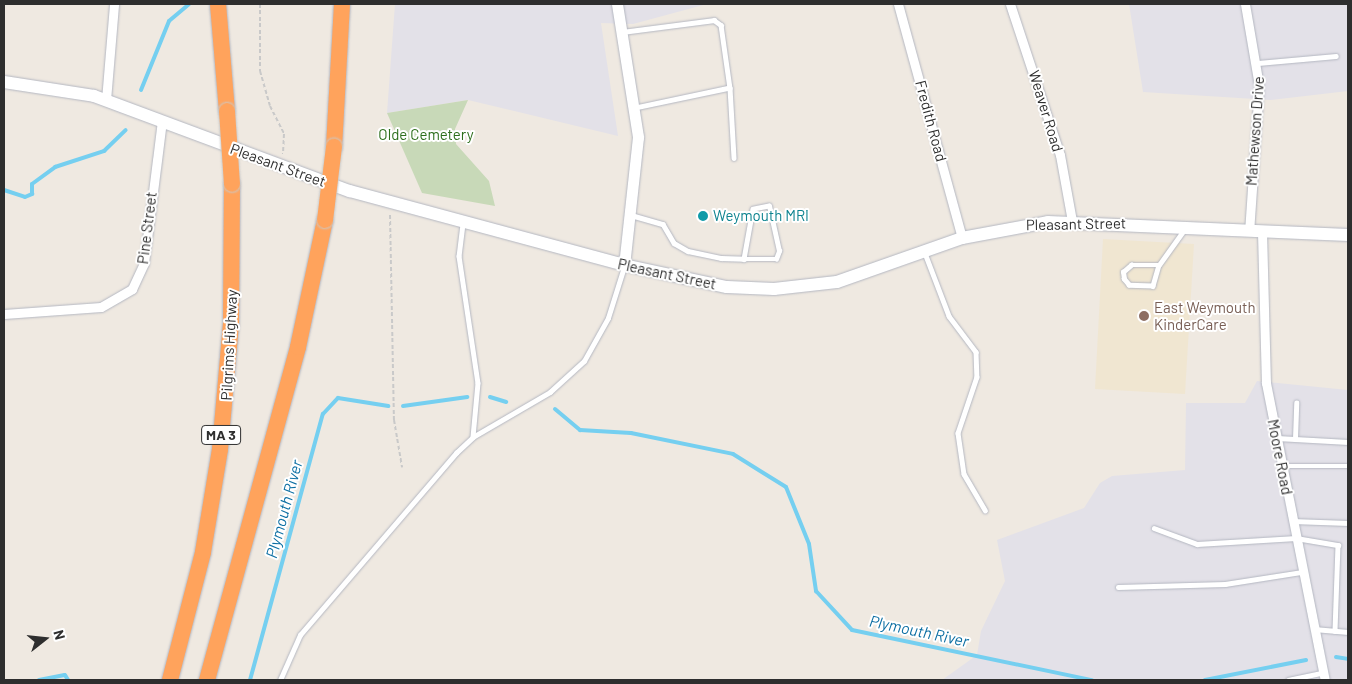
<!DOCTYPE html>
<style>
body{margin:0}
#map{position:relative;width:1352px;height:684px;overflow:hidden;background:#efe9e1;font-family:Barlow,sans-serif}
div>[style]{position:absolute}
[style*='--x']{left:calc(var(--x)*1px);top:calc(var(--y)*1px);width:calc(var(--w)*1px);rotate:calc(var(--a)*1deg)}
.industrial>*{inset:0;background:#e3e1e8}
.education>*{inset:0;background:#f0e6d1}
.cemetery>*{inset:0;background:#c8d9b8}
.stream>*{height:4px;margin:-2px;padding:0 2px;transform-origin:2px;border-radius:2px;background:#75cff0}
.path>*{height:2px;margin-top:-1px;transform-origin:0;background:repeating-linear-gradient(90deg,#c9c9c9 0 4px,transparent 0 6.5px)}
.roads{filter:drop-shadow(0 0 1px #b4b7c1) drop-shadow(0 0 1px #b4b7c1)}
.service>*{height:4.5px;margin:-2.25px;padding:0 2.25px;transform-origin:2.25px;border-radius:2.25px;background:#fff}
.minor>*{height:9px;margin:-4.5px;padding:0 4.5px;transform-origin:4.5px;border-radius:4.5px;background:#fff}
.tertiary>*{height:11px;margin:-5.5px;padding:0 5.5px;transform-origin:5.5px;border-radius:5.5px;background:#fff}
.secondary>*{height:12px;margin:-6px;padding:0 6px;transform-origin:6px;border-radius:6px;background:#fff}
.motorway>*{height:16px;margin:-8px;padding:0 8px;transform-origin:8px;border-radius:8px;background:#ffa35c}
.bridges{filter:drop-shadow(0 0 1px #c9c9c9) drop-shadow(0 0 1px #c9c9c9)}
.motorway-bridge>*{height:16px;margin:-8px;padding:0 8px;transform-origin:8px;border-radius:8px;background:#ffa35c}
.dots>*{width:14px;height:14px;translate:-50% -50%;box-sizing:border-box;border:2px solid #fff;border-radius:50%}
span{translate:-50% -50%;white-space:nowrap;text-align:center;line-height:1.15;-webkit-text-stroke:4px #fff;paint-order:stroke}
.shield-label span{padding:1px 4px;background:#fff;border:1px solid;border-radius:4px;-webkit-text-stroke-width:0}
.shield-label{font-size:14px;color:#2e2e2e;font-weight:700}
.street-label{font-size:15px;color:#2e2e2e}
.park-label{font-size:15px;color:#2c6e1b}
.culture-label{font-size:15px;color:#0d838f}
.left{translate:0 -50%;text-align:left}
.education-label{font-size:15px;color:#785e54}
.water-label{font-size:16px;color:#0d6fa3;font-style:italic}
.frame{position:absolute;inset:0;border:5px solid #2e2e2e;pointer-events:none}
.north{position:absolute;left:20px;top:614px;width:50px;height:50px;-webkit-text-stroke:4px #fff;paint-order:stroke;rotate:74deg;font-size:14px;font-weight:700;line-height:20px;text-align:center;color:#2e2e2e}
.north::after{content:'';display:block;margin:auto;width:18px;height:22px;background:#2e2e2e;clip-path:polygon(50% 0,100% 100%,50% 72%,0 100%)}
</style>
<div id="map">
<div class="industrial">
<div style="clip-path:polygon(395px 4px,707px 4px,633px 24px,601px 23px,618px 136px,468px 100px,387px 113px)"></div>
<div style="clip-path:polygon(1129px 4px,1348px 4px,1348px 91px,1271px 100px,1143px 92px)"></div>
<div style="clip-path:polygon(1257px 381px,1348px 390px,1348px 680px,942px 680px,977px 655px,981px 631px,1005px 581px,997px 540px,1084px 508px,1100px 483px,1112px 476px,1185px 470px,1186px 403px,1245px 403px)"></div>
</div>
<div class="education">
<div style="clip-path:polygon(1103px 239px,1194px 244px,1185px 394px,1095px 389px)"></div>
</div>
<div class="cemetery">
<div style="clip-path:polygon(468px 100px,455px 129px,456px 144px,489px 181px,495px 206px,422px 193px,387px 113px)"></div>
</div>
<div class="stream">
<div style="--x:141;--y:90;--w:74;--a:-67.9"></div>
<div style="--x:169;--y:21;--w:26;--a:-40"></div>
<div style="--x:4;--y:190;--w:22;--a:18"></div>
<div style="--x:25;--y:197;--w:8;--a:-23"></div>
<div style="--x:32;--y:194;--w:10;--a:-90"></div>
<div style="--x:32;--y:184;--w:29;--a:-36"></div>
<div style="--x:55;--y:167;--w:52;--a:-18.1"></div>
<div style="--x:104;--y:151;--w:30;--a:-44"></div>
<div style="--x:490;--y:397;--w:17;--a:17"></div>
<div style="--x:403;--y:406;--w:65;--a:-8"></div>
<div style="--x:555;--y:409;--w:33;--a:40"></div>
<div style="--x:580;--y:430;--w:51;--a:3.4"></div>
<div style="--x:631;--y:433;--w:104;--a:11.6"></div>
<div style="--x:733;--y:454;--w:62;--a:31.9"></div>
<div style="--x:786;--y:487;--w:61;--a:68"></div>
<div style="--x:809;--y:544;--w:48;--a:81.5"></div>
<div style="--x:816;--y:591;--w:53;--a:47.3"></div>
<div style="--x:852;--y:630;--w:245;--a:11.8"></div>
<div style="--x:1336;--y:657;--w:12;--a:9"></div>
<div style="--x:39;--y:680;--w:26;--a:-11"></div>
<div style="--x:65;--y:675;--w:6;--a:59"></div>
<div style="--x:250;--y:680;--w:276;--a:-74.7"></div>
<div style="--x:323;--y:414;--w:22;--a:-47"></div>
<div style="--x:338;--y:398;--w:51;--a:9.1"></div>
<div style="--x:1205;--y:680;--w:103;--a:-11.2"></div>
</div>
<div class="path">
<div style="--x:260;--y:4;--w:67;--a:90"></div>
<div style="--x:260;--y:71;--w:36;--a:74"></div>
<div style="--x:270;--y:106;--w:31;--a:63"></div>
<div style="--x:284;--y:134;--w:20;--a:93"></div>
<div style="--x:390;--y:215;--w:205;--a:88.9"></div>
<div style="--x:394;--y:420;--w:48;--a:80.3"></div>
</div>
<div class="roads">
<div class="service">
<div style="--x:622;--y:32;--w:93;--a:-7.4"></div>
<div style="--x:714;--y:20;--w:9;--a:36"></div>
<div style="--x:721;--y:25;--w:64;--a:81.9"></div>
<div style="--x:730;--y:88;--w:97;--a:168.1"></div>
<div style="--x:1258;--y:63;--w:78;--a:-5.1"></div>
<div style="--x:730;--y:88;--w:70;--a:86.7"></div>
<div style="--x:631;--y:215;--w:33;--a:16"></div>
<div style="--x:663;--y:224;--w:22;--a:60"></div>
<div style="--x:674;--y:243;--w:16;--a:30"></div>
<div style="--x:688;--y:251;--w:34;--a:12"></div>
<div style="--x:721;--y:258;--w:23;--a:2"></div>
<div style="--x:744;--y:259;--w:32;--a:0"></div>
<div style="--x:776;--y:259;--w:9;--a:-69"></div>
<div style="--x:779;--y:251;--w:46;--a:-102.5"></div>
<div style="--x:769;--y:206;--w:16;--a:169"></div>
<div style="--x:753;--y:209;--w:51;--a:100.2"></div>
<div style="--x:463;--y:224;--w:32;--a:97"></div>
<div style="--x:459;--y:256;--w:128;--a:81.5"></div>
<div style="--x:478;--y:383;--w:54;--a:95.3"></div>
<div style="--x:925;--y:253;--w:67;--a:69.1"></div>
<div style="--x:949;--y:316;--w:45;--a:53.1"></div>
<div style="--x:976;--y:352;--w:25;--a:88"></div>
<div style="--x:977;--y:377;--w:59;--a:108.7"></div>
<div style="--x:958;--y:433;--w:41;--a:81.7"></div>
<div style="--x:964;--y:474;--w:42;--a:59.7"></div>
<div style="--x:1159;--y:265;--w:22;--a:106"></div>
<div style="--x:1153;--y:286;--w:24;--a:-178"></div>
<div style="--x:1129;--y:285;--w:8;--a:-130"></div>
<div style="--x:1124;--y:279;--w:7;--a:-98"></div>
<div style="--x:1123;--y:272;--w:11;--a:-41"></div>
<div style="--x:1131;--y:265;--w:28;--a:0"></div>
<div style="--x:1159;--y:265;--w:43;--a:-54.5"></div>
<div style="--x:1277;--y:438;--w:71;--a:3.2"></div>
<div style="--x:1295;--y:439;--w:36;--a:-88"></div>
<div style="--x:1283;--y:466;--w:65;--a:0"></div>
<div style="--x:1292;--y:521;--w:56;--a:2"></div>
<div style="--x:1154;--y:528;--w:46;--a:20.4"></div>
<div style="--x:1197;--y:544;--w:99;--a:-3.5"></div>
<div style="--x:1296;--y:538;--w:43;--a:9.5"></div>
<div style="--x:1338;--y:545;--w:86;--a:92"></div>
<div style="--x:1118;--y:587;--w:107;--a:-1.6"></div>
<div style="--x:1225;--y:584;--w:78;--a:-8.9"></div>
<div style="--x:1314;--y:629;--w:34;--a:5"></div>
<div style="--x:280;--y:680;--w:49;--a:-66"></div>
<div style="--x:300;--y:635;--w:240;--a:-49.4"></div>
<div style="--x:456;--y:453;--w:23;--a:-43"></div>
<div style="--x:473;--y:437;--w:89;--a:-30.3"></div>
<div style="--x:550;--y:392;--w:46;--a:-42.4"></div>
<div style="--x:584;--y:361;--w:49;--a:-60.8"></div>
<div style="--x:608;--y:318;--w:53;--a:-72.6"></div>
<div style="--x:1288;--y:680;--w:35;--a:-12"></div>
</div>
<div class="minor">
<div style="--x:898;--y:4;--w:243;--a:74.7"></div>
<div style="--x:1010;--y:4;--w:159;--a:71.7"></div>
<div style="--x:1060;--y:155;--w:67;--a:79.7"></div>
<div style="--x:1245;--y:4;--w:83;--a:80.3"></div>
<div style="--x:1259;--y:86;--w:145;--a:93.9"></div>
<div style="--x:106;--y:100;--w:96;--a:-85.2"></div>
<div style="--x:1262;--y:232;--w:151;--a:88.5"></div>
<div style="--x:1266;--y:383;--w:303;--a:78.8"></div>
<div style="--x:4;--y:314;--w:97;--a:-4.1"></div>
<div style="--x:101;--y:307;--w:36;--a:-30"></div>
<div style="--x:132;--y:289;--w:29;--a:-65"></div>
<div style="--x:144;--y:263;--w:143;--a:-82.8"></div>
</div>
<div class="tertiary">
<div style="--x:617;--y:4;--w:135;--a:81"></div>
<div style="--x:638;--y:137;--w:129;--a:96.2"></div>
</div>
<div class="secondary">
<div style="--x:4;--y:82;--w:91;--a:8.8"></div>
<div style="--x:94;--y:96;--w:273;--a:20.4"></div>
<div style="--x:350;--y:191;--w:284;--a:15.1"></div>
<div style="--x:624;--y:265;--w:105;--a:12.1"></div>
<div style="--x:727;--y:287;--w:47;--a:2.4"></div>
<div style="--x:774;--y:289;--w:63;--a:-6.3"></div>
<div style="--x:837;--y:282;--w:133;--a:-19.4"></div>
<div style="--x:962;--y:238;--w:87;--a:-10.5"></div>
<div style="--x:1048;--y:222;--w:300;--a:2.5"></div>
</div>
<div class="motorway">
<div style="--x:218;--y:4;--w:107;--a:85.2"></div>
<div style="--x:334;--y:147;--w:143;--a:-86.8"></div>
<div style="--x:170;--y:680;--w:132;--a:-75.5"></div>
<div style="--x:203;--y:552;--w:104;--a:-80.6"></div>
<div style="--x:220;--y:449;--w:125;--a:-85"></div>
<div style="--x:231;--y:324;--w:140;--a:-89.6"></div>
<div style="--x:207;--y:680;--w:345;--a:-74.7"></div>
<div style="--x:298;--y:347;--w:130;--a:-78"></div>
</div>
</div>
<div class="bridges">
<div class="motorway-bridge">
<div style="--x:227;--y:111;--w:73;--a:86.1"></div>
<div style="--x:325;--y:220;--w:74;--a:-83"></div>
</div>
</div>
<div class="dots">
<div style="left:703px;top:216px;background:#0f9aa8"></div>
<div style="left:1144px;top:316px;background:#8d6e63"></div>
</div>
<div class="shield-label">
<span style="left:221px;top:435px">MA 3</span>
</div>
<div class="street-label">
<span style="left:1046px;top:111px;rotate:73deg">Weaver Road</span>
<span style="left:931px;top:121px;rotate:75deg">Fredith Road</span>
<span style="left:1255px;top:131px;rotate:-86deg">Mathewson Drive</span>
<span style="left:278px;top:165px;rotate:20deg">Pleasant Street</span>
<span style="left:1076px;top:224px;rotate:-1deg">Pleasant Street</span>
<span style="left:147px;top:228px;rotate:-83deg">Pine Street</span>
<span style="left:667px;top:274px;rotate:12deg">Pleasant Street</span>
<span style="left:229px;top:345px;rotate:-87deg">Pilgrims Highway</span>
<span style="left:1280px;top:457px;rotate:79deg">Moore Road</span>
</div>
<div class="park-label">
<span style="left:426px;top:135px">Olde Cemetery</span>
</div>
<div class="culture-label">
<span class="left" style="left:713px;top:216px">Weymouth MRI</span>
</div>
<div class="education-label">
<span class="left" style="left:1154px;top:316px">East Weymouth<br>KinderCare</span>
</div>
<div class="water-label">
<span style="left:284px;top:509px;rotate:-75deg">Plymouth River</span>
<span style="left:919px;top:631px;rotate:12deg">Plymouth River</span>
</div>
<div class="frame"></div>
<div class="north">N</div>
</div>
